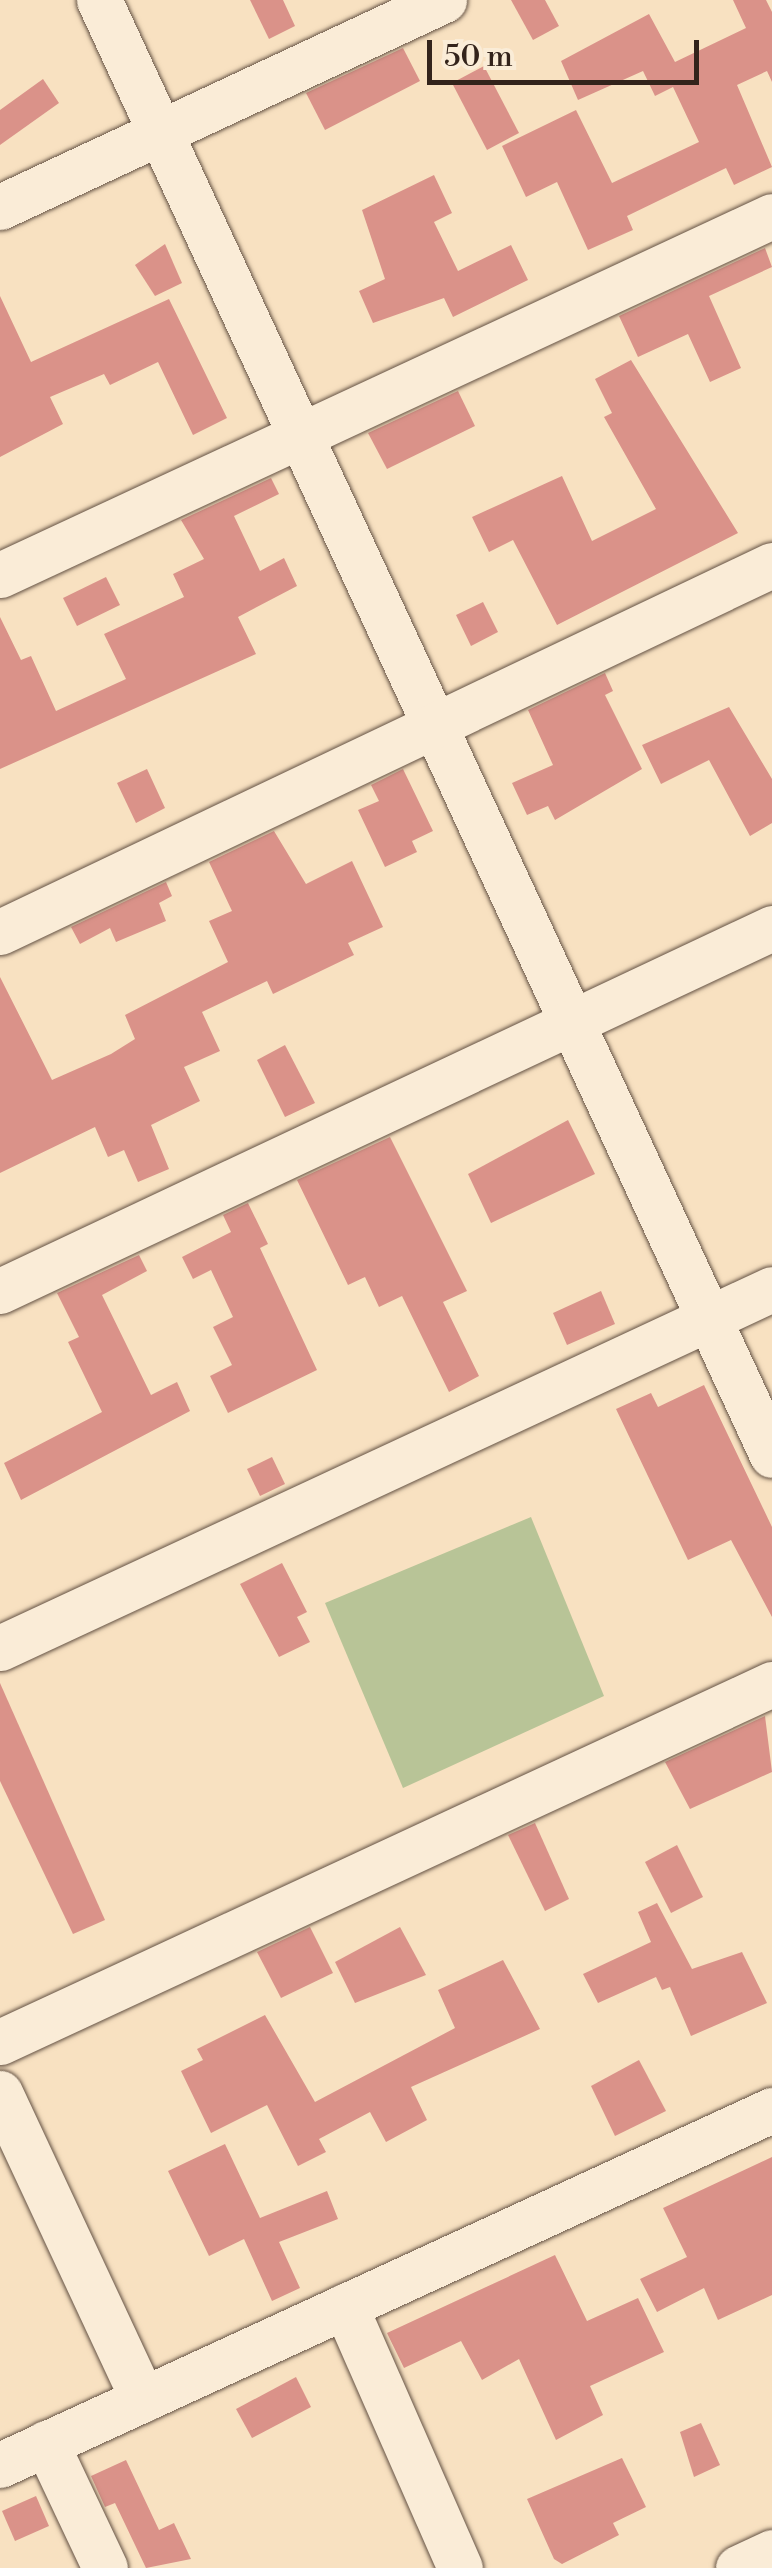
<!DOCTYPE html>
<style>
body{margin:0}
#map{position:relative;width:772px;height:2568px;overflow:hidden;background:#f8e1c1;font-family:"Libre Bodoni",serif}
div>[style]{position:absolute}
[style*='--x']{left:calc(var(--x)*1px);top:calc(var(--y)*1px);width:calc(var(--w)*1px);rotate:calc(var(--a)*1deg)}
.green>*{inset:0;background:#b8c497}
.building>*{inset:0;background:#da9289}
.roads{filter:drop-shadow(0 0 2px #645244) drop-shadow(0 0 2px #645244)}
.minor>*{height:45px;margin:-22.5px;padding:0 22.5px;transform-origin:22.5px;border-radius:22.5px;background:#faecd7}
span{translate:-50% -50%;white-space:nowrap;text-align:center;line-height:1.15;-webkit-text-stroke:10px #faecd7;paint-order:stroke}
.scale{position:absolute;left:427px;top:40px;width:272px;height:45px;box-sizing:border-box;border:5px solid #33231b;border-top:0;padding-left:12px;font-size:30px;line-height:35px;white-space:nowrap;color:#33231b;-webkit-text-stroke:8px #faecd7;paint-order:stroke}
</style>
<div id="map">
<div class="green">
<div style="clip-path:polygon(531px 1517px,604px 1696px,403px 1788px,325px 1603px)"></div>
</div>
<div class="building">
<div style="clip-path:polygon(250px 0,283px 0,295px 26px,269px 39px)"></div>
<div style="clip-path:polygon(511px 0,545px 0,559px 26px,533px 40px)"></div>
<div style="clip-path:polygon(733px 0,766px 0,772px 12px,772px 82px,767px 71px,737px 85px,772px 167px,734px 185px,726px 168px,627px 216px,633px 230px,588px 250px,557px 182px,526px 197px,502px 146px,576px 110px,612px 183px,699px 142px,673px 87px,655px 96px,643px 71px,578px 100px,561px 61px,649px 14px,675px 62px,746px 28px)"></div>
<div style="clip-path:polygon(403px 48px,420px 81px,325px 130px,306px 93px)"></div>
<div style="clip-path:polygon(484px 66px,519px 133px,487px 150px,452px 83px)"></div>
<div style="clip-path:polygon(43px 79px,59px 103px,0 145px,0 110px)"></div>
<div style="clip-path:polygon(434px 175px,452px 213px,434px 222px,458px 271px,511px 245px,528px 280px,453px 317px,444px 298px,373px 323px,359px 291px,385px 279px,362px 210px)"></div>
<div style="clip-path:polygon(165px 244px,182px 283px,155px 296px,135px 265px)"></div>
<div style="clip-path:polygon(765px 248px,772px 267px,709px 296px,741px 368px,710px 382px,688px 334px,638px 357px,619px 316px)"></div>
<div style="clip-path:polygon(0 296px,31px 362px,169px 299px,227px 418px,193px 435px,158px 362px,110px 385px,104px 374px,50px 397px,63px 424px,0 457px)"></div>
<div style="clip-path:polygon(631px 360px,738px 533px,557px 625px,513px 540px,489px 552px,472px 517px,562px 476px,592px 541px,656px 509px,604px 417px,612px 413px,595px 379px)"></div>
<div style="clip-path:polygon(458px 391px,475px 426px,387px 469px,368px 433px)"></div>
<div style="clip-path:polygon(271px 478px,279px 494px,234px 516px,260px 571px,284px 558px,297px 586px,238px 617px,256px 654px,0 769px,0 617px,21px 660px,31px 656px,56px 711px,126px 679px,104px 634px,184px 597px,173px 574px,204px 559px,181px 520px)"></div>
<div style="clip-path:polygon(106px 577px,120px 605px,77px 626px,63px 598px)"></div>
<div style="clip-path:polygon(483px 602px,498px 632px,471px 646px,456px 615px)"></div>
<div style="clip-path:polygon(605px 673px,613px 691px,605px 695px,642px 769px,555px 820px,548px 806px,527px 815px,512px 783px,553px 765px,528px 710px)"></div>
<div style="clip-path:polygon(729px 707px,772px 779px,772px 823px,750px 836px,709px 760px,661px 784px,642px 745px)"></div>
<div style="clip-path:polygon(147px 769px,165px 808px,136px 823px,117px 783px)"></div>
<div style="clip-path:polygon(403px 769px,433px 831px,412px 841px,417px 852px,385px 867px,358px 810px,379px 801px,371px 785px)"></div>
<div style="clip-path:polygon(274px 831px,306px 884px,352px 861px,383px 927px,348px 943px,354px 955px,273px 994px,267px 981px,202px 1012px,220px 1051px,184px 1067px,200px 1101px,151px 1125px,169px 1169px,138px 1182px,124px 1150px,108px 1157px,95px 1127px,0 1173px,0 977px,52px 1080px,111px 1054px,135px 1039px,125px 1015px,228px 962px,209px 921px,232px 911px,209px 862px)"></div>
<div style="clip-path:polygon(166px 882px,172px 896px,159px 903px,166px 921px,116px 942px,110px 928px,80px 944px,71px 927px)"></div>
<div style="clip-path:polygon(285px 1045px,315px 1103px,285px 1117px,257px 1060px)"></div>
<div style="clip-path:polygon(568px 1120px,595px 1174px,491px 1223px,468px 1174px)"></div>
<div style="clip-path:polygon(390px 1137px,467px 1291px,443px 1302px,479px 1376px,449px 1392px,402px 1296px,379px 1307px,365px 1277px,348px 1285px,297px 1180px)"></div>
<div style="clip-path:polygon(248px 1203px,268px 1244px,260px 1248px,317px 1370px,228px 1413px,210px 1376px,232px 1365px,213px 1327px,233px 1317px,211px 1270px,193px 1279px,182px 1257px,231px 1232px,223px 1215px)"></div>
<div style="clip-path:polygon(139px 1255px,147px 1271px,102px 1295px,151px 1395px,177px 1382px,190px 1411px,21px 1500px,4px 1463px,102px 1412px,68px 1342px,79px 1337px,57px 1293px)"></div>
<div style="clip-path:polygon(601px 1291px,615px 1324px,567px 1345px,553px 1313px)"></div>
<div style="clip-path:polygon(704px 1385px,772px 1527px,772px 1617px,731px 1540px,688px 1560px,616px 1409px,651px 1393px,658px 1407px)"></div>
<div style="clip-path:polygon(272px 1457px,285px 1484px,260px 1496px,247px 1469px)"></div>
<div style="clip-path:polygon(282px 1563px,307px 1612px,297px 1617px,310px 1642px,279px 1657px,240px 1584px)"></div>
<div style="clip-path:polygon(0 1683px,105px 1920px,73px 1934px,0 1781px)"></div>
<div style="clip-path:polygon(765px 1716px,772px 1772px,690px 1809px,665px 1762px)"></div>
<div style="clip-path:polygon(535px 1823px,569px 1899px,545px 1911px,508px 1835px)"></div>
<div style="clip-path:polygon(677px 1845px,703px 1897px,671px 1913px,645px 1862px)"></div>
<div style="clip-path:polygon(657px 1903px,692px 1969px,742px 1952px,767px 2003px,691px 2036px,670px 1987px,662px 1990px,656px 1977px,598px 2003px,583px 1974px,651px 1942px,638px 1912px)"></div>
<div style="clip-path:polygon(310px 1927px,333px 1973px,281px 1998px,257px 1952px)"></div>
<div style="clip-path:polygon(400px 1927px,426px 1975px,355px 2003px,335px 1962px)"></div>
<div style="clip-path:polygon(503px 1960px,540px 2029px,411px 2087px,427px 2120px,386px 2142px,370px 2112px,319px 2139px,326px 2152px,298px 2166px,267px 2105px,211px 2133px,181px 2071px,203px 2060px,197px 2049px,265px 2015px,315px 2102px,455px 2028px,438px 1990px)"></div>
<div style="clip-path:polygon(639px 2060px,666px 2111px,615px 2136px,591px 2086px)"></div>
<div style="clip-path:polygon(225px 2144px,260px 2218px,327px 2191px,338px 2219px,279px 2242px,300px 2288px,272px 2301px,244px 2239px,209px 2256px,168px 2171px)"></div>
<div style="clip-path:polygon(772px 2157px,772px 2295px,718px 2320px,704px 2288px,657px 2312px,640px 2279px,687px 2257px,663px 2208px)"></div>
<div style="clip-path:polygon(555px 2255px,587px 2321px,638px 2298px,664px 2352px,590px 2386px,603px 2415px,556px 2440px,519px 2359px,482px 2380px,461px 2341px,404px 2368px,387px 2333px)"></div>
<div style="clip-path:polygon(296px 2377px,311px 2407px,252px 2438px,236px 2409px)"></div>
<div style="clip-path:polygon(701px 2423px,720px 2465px,694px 2477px,680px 2432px)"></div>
<div style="clip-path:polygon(622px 2458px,646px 2507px,613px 2523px,619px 2535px,562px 2564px,554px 2559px,527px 2499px)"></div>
<div style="clip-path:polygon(126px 2460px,159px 2530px,174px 2523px,191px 2559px,146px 2568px,115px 2503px,105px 2507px,91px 2476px)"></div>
<div style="clip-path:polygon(36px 2496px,49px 2526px,15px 2541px,2px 2511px)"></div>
</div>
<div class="roads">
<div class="minor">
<div style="--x:99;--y:0;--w:1603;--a:65.18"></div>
<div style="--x:0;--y:207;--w:490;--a:-25"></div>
<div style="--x:0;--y:575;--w:851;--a:-24.94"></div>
<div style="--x:0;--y:932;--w:855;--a:-25.43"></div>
<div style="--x:0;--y:1291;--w:853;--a:-25.18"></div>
<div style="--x:0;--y:1648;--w:851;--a:-24.94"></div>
<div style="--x:0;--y:2042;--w:851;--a:-24.88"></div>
<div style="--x:0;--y:2093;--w:338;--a:65"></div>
<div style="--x:345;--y:2306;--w:286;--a:66.3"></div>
<div style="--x:46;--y:2443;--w:138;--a:64.7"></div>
<div style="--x:0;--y:2465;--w:850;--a:-24.7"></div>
<div style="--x:738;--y:2568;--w:38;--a:-25"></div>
</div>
</div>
<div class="scale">50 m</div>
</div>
